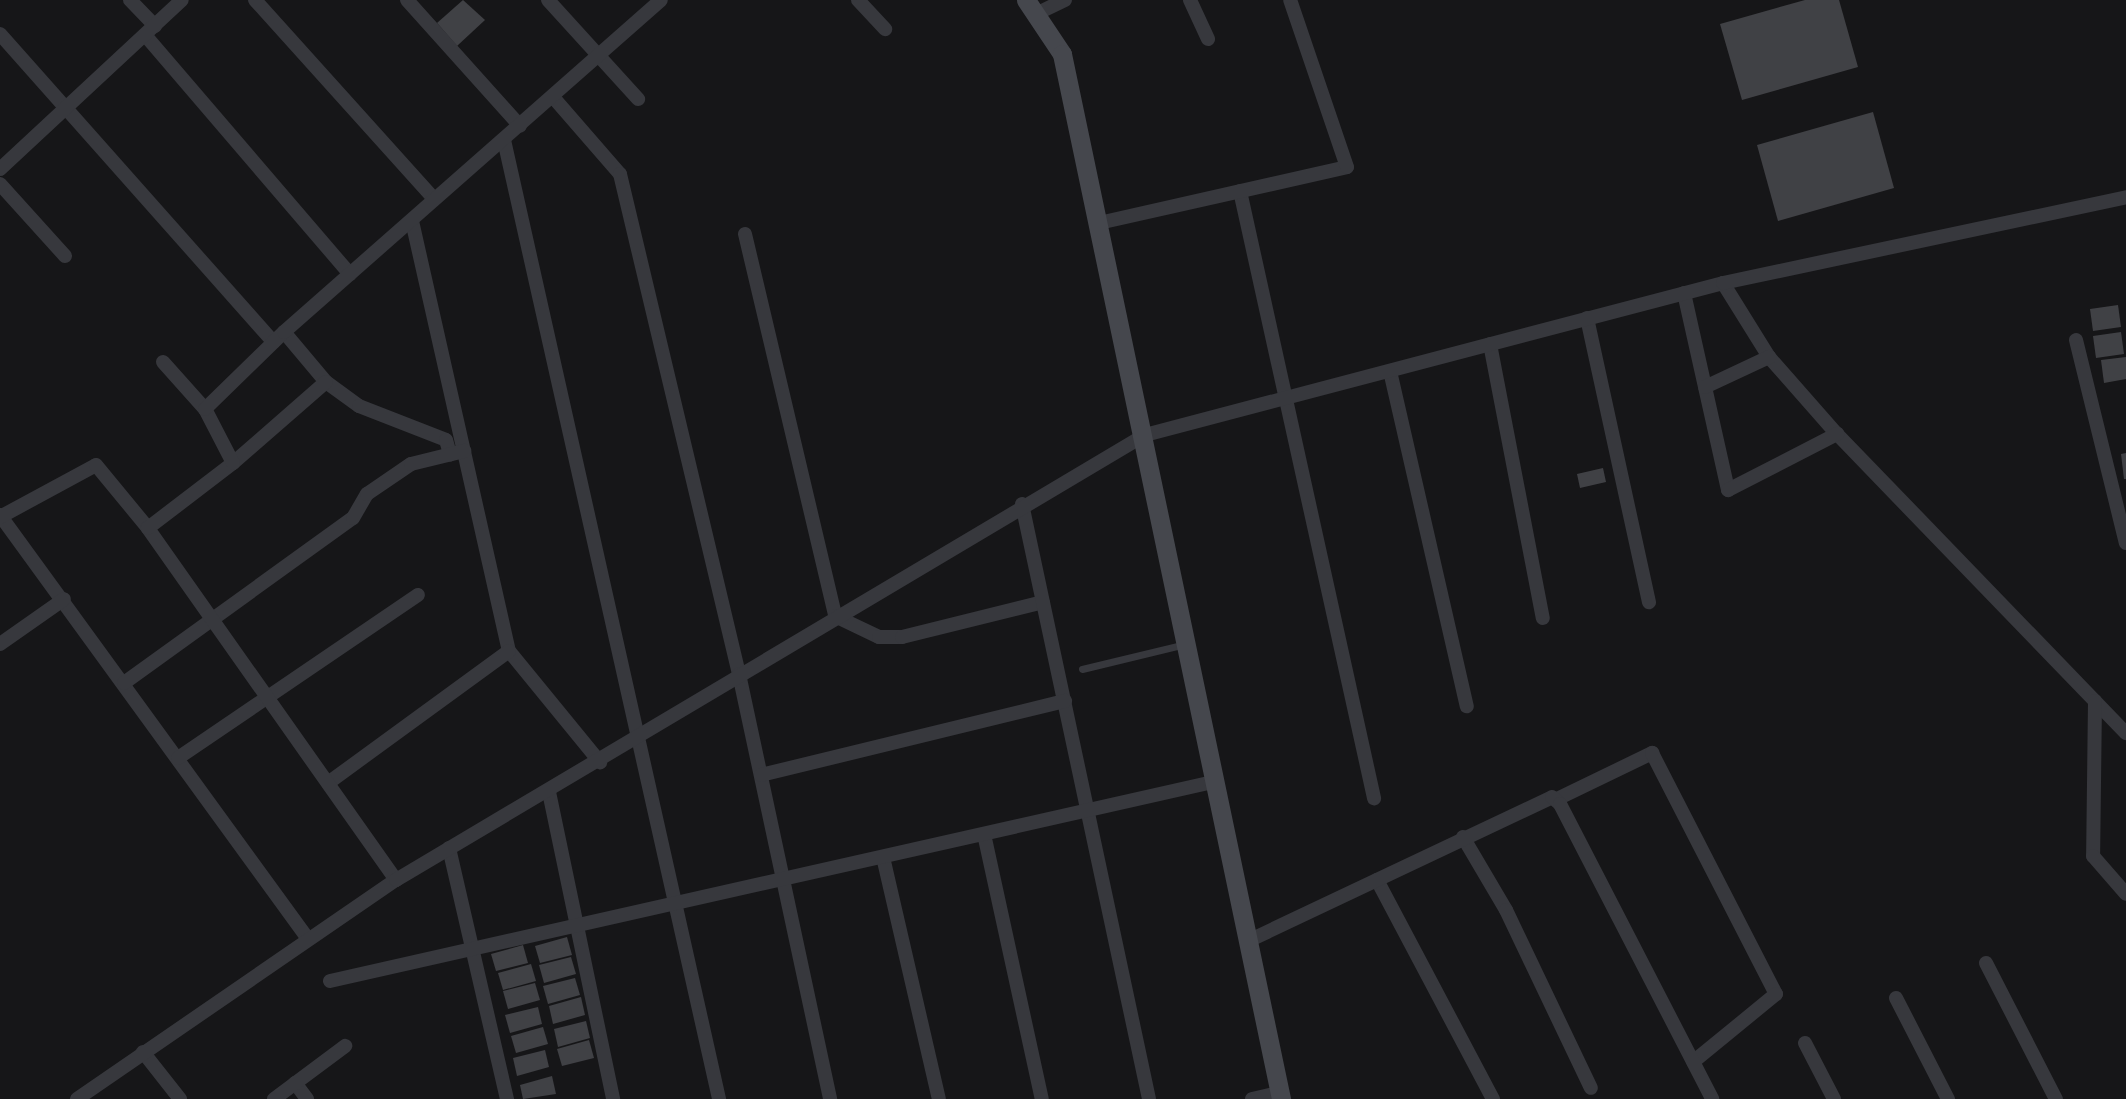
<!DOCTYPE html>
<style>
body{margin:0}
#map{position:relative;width:2126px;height:1099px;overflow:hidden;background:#161618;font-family:"IBM Plex Sans",sans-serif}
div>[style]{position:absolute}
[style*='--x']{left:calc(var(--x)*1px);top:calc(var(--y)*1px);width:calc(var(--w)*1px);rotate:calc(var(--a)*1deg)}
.building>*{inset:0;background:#404145}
.service>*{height:7px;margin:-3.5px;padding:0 3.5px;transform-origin:3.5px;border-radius:3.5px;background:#37383d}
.minor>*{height:14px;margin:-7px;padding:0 7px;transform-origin:7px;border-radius:7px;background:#37383d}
.secondary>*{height:19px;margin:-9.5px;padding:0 9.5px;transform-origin:9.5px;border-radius:9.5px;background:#45474d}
span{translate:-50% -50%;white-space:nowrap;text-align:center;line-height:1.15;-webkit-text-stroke:5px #111113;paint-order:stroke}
</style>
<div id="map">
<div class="building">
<div style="clip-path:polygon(463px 0,485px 20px,457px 46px,437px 23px)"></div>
<div style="clip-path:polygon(1805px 0,1839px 0,1858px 67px,1742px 100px,1720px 24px)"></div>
<div style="clip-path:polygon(1873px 112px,1894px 188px,1778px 221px,1757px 145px)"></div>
<div style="clip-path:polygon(2118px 305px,2121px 327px,2093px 331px,2090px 309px)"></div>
<div style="clip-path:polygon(2121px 332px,2124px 354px,2096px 358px,2093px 336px)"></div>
<div style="clip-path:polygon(2126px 357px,2126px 379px,2104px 383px,2101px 360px)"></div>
<div style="clip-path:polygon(2126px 453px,2126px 479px,2124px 479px,2121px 454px)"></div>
<div style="clip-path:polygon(1603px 468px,1606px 482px,1580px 488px,1577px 474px)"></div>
<div style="clip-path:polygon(567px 937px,572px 955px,540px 963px,535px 946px)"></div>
<div style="clip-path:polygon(523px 945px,528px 963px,496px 971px,491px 954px)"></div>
<div style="clip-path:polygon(571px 957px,576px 974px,544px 983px,539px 965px)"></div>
<div style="clip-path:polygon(531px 964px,536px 981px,503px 990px,498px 973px)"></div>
<div style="clip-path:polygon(575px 978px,580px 995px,548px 1004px,543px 986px)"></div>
<div style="clip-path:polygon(535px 983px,540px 1000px,508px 1009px,503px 991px)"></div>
<div style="clip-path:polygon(581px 997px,585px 1015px,553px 1024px,549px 1006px)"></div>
<div style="clip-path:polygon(538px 1007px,542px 1024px,510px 1033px,505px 1015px)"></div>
<div style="clip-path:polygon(586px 1021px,590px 1038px,558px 1047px,554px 1029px)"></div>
<div style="clip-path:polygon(543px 1027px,548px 1044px,516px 1053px,511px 1036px)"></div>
<div style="clip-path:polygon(589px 1040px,594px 1058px,562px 1066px,557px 1049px)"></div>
<div style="clip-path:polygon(545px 1050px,549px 1067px,517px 1076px,513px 1058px)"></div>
<div style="clip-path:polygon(552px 1076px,556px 1094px,523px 1099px,520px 1085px)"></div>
</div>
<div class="service">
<div style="--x:1082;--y:669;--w:106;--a:-13.6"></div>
</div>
<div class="minor">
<div style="--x:130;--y:0;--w:36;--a:46"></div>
<div style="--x:255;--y:0;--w:268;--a:48"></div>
<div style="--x:407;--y:0;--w:169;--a:48.1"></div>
<div style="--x:548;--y:0;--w:134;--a:47.7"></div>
<div style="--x:858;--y:0;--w:40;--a:47"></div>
<div style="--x:1190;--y:0;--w:43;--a:65.2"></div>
<div style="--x:1038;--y:13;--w:30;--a:-26"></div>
<div style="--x:0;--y:34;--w:412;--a:48.4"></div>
<div style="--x:145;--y:35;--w:315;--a:49.4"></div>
<div style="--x:553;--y:97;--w:102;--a:49"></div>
<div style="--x:620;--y:174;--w:514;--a:76.61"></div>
<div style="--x:739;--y:674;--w:435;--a:77.9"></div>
<div style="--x:504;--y:140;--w:983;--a:77.36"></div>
<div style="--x:0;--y:169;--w:248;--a:-42.9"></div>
<div style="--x:0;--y:184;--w:97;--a:47.9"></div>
<div style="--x:1240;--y:191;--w:622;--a:77.55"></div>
<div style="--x:412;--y:221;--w:441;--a:77.3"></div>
<div style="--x:509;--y:651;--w:144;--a:50.7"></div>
<div style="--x:1099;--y:223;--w:254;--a:-12.7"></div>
<div style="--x:1347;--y:167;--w:176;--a:-108.8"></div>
<div style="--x:745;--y:234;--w:392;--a:76.7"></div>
<div style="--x:835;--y:616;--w:49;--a:25.5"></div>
<div style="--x:879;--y:637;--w:23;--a:0"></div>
<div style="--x:902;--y:637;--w:145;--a:-13.9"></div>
<div style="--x:1723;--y:283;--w:87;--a:58.1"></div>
<div style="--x:1769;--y:357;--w:103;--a:48.6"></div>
<div style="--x:1837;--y:434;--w:416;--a:46"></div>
<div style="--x:1684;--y:293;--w:202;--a:77.4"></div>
<div style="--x:1728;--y:490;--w:123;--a:-27.2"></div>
<div style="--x:1587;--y:318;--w:291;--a:77.7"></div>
<div style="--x:284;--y:332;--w:65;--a:50"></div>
<div style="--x:326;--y:382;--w:41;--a:36"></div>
<div style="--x:359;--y:406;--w:93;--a:21.3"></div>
<div style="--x:446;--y:440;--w:15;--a:74"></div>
<div style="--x:2076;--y:340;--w:209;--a:76.2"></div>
<div style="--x:1490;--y:344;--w:279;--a:79.1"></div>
<div style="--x:163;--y:362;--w:63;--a:48.2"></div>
<div style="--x:1390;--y:371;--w:344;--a:77.1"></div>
<div style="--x:1705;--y:387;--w:71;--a:-25.1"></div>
<div style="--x:233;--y:463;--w:123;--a:-41.1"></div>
<div style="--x:1022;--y:504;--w:608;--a:77.95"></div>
<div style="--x:0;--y:515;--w:524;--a:54"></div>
<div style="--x:0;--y:517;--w:109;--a:-28.4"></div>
<div style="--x:96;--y:465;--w:82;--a:50.5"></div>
<div style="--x:0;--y:644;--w:78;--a:-35.1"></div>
<div style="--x:124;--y:683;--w:282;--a:-35.8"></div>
<div style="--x:353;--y:518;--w:28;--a:-60"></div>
<div style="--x:367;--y:494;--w:53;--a:-34.3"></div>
<div style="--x:411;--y:464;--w:55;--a:-13.8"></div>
<div style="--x:2095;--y:701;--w:155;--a:90.7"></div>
<div style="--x:2093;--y:856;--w:50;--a:49"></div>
<div style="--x:178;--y:758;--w:290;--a:-34.2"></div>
<div style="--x:761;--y:775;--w:313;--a:-13.7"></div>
<div style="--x:328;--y:783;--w:224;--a:-36.1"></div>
<div style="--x:549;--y:792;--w:314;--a:78.2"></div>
<div style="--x:1557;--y:799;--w:106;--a:-25.8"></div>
<div style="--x:1652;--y:753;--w:271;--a:62.8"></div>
<div style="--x:1776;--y:994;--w:107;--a:140.7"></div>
<div style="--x:984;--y:834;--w:271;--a:77.7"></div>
<div style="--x:1463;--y:837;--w:85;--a:59.5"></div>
<div style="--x:1506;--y:910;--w:197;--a:64.5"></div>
<div style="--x:449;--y:848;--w:258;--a:77"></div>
<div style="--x:883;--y:857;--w:248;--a:77"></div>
<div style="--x:396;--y:880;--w:431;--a:-125.2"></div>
<div style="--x:148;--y:528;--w:107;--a:-37.4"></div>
<div style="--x:233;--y:463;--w:61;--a:-117.4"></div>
<div style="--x:205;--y:409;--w:110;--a:-44.3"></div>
<div style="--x:284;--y:332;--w:502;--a:-41.37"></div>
<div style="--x:1377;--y:880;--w:248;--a:62.1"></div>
<div style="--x:1248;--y:941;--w:336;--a:-25.3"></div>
<div style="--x:1552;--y:797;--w:11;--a:41"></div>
<div style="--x:1560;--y:804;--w:332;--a:62.7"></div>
<div style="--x:1986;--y:963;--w:153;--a:62.8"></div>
<div style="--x:330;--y:981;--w:905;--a:-12.7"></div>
<div style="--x:1896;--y:998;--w:114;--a:62.8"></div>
<div style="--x:1805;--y:1043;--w:63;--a:62.6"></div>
<div style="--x:143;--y:1052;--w:60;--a:51.8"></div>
<div style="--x:295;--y:1083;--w:20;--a:53"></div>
<div style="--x:77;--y:1099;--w:387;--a:-34.5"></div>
<div style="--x:396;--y:880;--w:871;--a:-30.72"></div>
<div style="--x:1145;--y:435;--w:598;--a:-14.73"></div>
<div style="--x:1723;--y:283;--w:412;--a:-12"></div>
<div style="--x:274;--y:1099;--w:89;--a:-36.7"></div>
<div style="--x:1252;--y:1099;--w:28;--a:-13"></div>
</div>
<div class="secondary">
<div style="--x:1026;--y:0;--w:65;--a:56.3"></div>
<div style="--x:1062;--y:54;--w:1068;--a:78.16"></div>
</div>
</div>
